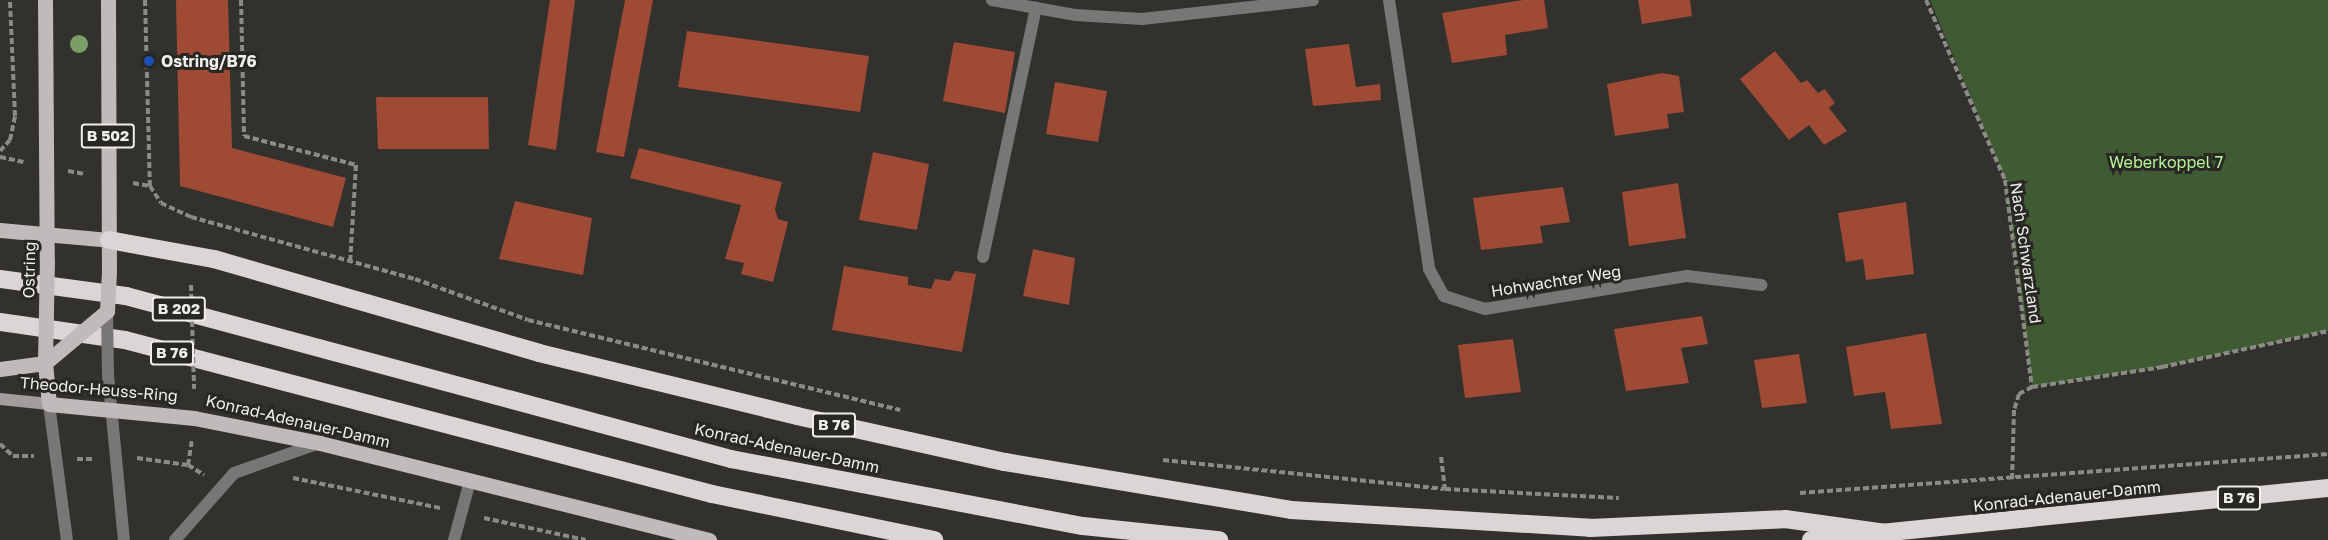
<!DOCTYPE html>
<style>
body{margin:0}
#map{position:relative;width:2328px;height:540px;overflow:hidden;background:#33312d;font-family:"Golos Text",sans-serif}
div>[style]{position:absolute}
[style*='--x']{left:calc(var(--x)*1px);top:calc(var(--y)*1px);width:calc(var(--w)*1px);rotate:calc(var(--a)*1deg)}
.green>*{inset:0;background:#405b33}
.building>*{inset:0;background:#9e4a35}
.path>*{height:4px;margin-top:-2px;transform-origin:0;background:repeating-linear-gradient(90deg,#8c8a87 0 6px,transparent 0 9px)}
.lane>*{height:12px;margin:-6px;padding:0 6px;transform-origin:6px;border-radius:6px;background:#797676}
.street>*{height:12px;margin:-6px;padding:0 6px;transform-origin:6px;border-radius:6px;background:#797676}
.secondary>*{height:12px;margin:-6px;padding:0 6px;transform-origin:6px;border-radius:6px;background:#a19d9c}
.primary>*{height:15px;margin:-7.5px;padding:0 7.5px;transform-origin:7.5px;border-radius:7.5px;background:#c0baba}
.highway>*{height:18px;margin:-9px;padding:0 9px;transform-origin:9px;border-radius:9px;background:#dcd5d5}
.path-bridge>*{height:4px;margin-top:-2px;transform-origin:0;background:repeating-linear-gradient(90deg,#8c8a87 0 6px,transparent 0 9px)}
.street-bridge>*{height:12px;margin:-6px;padding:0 6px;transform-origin:6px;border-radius:6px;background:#797676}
.primary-bridge>*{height:15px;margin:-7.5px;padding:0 7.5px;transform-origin:7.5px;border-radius:7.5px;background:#c0baba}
.trees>*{width:18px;height:18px;margin:-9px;border-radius:50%;background:#7a9e66}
.dots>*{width:16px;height:16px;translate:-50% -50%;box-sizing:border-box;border:3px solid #292723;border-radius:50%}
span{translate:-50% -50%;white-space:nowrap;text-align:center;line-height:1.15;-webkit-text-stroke:6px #292723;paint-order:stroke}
.shield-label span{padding:2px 4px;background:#292723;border:2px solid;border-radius:4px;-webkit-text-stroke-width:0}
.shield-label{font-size:15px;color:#f0eeec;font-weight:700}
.poi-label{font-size:16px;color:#f0eeec;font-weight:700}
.left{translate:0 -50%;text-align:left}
.park-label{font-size:16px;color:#b4f894}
.street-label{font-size:16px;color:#f0eeec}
</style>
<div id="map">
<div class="green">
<div style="clip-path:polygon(1930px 0,2328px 0,2328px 331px,2162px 367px,2032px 387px,2005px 180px)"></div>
</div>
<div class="building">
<div style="clip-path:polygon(176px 0,228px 0,232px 148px,346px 178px,333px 227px,180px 186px)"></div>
<div style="clip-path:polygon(550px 0,575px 0,556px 150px,528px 145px)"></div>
<div style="clip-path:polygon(625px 0,653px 0,624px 157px,596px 152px)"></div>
<div style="clip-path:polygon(1523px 0,1544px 0,1548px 28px,1505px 35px,1507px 55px,1452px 63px,1442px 13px)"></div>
<div style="clip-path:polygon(1638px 0,1690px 0,1692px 16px,1642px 24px)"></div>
<div style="clip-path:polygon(687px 31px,869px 56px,860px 112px,678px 87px)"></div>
<div style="clip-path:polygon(954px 42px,1015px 52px,1005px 113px,943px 101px)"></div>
<div style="clip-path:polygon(1349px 44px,1356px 87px,1380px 84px,1381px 100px,1313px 106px,1305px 49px)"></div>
<div style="clip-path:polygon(1775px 51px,1801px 83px,1807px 80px,1818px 93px,1825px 89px,1835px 103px,1829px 108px,1847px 131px,1824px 145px,1809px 125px,1789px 140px,1740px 79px)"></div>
<div style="clip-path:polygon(1662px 73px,1679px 76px,1684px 112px,1667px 114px,1669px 128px,1615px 136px,1607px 84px)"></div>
<div style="clip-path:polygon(1055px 82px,1107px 91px,1098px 142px,1046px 134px)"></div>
<div style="clip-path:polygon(376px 97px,488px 97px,489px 149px,378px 149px)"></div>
<div style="clip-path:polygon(639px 148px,782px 182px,775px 209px,778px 219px,788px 222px,773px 282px,741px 274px,744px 263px,725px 259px,741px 205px,630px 178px)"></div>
<div style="clip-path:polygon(873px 152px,929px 164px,917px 230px,859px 220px)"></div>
<div style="clip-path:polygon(1678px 183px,1686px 238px,1629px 246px,1622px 192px)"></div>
<div style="clip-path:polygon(1563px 187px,1570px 222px,1540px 226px,1543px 243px,1481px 250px,1473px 198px)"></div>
<div style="clip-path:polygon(515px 201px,592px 218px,583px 275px,499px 259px)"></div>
<div style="clip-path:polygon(1906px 202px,1914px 274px,1866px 280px,1863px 259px,1846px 262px,1838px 213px)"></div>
<div style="clip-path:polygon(1033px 249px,1075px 258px,1069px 305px,1023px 296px)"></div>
<div style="clip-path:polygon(844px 266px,908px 277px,908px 285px,931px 289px,935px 279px,950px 281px,955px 271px,976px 274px,962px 352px,832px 330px)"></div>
<div style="clip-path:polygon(1702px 316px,1708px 344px,1681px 348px,1689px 383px,1626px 391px,1614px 329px)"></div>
<div style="clip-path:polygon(1926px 333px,1942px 424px,1891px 429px,1885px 392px,1854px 396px,1846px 347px)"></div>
<div style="clip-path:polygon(1513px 339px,1521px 392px,1465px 398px,1458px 345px)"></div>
<div style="clip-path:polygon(1799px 354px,1807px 403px,1762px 408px,1754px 360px)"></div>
</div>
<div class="path">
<div style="--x:145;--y:0;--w:186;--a:88.5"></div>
<div style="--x:241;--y:0;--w:136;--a:88.7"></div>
<div style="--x:244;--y:136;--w:116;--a:14.5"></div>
<div style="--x:356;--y:165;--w:98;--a:93.5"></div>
<div style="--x:1926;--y:0;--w:197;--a:66.3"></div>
<div style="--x:2005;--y:180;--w:209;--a:82.6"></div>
<div style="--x:2032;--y:387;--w:15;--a:152"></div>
<div style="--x:2019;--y:394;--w:17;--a:107"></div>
<div style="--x:2014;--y:410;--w:70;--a:91.6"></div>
<div style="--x:0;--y:151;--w:15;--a:-48"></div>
<div style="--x:10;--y:140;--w:25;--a:-78"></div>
<div style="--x:15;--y:116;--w:116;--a:-92.5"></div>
<div style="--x:0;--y:157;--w:24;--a:12"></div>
<div style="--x:68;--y:171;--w:17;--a:10"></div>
<div style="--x:133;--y:183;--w:17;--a:10"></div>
<div style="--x:150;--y:186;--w:20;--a:57"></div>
<div style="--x:161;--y:203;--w:33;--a:25"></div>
<div style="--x:191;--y:217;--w:232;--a:15.5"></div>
<div style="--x:415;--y:279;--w:120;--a:19.9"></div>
<div style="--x:528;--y:320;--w:383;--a:13.6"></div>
<div style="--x:2032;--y:387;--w:132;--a:-8.7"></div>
<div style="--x:2162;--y:367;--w:170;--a:-12.2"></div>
<div style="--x:0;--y:444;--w:18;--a:43"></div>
<div style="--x:13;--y:456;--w:21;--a:0"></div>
<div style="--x:1441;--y:457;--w:32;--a:83"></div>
<div style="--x:137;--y:458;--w:51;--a:7.8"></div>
<div style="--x:188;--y:465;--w:19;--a:32"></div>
<div style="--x:77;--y:459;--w:17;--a:0"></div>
<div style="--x:1163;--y:460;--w:283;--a:5.9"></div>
<div style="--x:1445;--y:489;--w:174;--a:3"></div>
<div style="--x:188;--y:465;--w:24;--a:-81"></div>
<div style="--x:293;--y:478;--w:151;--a:11.5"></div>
<div style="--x:1800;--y:493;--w:529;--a:-4.22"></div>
<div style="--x:484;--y:518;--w:104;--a:12.2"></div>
</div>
<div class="lane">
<div style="--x:983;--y:257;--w:255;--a:-78"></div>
<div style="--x:454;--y:540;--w:61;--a:-74.8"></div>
</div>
<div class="street">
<div style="--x:992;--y:0;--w:84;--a:10.2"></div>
<div style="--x:1075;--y:15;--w:67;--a:3.4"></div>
<div style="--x:1142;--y:19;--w:172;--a:-6.3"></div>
<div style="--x:1389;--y:0;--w:272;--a:81.5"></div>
<div style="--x:1429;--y:269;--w:31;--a:61"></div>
<div style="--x:1444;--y:296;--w:43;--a:17.6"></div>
<div style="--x:1485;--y:309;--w:205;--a:-9.3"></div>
<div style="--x:1687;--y:276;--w:75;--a:6.9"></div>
<div style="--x:108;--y:375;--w:166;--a:84.5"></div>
<div style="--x:49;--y:404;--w:137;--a:82.5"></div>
<div style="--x:175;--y:540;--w:89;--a:-48.6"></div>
<div style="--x:234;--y:473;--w:88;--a:-19.3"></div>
</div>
<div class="secondary">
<div style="--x:0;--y:399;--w:49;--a:5.8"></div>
</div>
<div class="primary">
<div style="--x:45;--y:0;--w:261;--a:89.6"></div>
<div style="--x:108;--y:0;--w:271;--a:89.8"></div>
<div style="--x:0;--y:230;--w:109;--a:5.2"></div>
<div style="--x:0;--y:369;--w:45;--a:-7.6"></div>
<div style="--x:45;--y:363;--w:41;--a:84.4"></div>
<div style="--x:49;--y:404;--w:146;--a:5.5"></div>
<div style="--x:194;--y:418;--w:128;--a:11.2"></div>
<div style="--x:320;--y:443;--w:401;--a:14"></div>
</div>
<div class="highway">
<div style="--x:109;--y:240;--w:107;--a:10.3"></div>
<div style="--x:214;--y:259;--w:338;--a:16.1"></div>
<div style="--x:539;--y:353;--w:266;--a:13.7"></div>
<div style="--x:797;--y:416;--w:213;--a:12.5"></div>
<div style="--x:1005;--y:462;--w:290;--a:9.5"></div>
<div style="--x:1291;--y:510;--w:300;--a:3.4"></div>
<div style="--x:1590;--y:528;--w:195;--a:-2.6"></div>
<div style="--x:1785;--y:519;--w:109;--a:7.9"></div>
<div style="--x:0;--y:279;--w:127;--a:7.7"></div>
<div style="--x:126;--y:296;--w:627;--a:15.08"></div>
<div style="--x:731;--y:459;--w:358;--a:10.8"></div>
<div style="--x:1083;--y:526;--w:137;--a:5.9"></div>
<div style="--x:0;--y:322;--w:126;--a:8.2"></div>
<div style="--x:125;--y:340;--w:607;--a:14.7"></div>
<div style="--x:712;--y:494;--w:227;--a:11.7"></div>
<div style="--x:1811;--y:540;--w:520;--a:-5.74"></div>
</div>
<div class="path-bridge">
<div style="--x:191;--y:285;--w:104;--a:88.3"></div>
</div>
<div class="street-bridge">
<div style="--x:107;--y:311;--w:64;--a:89.1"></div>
</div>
<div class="primary-bridge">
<div style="--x:45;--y:363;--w:81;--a:-40"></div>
<div style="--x:107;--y:311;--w:40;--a:-87.1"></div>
<div style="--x:45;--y:363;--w:102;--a:-88.9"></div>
</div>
<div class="trees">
<div style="left:79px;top:44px"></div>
</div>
<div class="dots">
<div style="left:149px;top:61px;background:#1a4fb4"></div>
</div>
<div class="shield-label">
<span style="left:108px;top:136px">B 502</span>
<span style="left:179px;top:309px">B 202</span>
<span style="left:172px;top:353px">B 76</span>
<span style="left:834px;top:425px">B 76</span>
<span style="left:2239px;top:498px">B 76</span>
</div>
<div class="poi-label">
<span class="left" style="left:161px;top:61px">Ostring/B76</span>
</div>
<div class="park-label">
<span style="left:2166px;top:162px">Weberkoppel 7</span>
</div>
<div class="street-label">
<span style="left:2026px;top:253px;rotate:82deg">Nach Schwarzland</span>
<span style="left:29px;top:270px;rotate:-89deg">Ostring</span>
<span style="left:1556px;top:281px;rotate:-9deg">Hohwachter Weg</span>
<span style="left:99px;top:389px;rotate:5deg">Theodor-Heuss-Ring</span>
<span style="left:298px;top:421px;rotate:13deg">Konrad-Adenauer-Damm</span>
<span style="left:787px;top:448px;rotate:12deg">Konrad-Adenauer-Damm</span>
<span style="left:2067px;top:496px;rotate:-6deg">Konrad-Adenauer-Damm</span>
</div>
</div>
